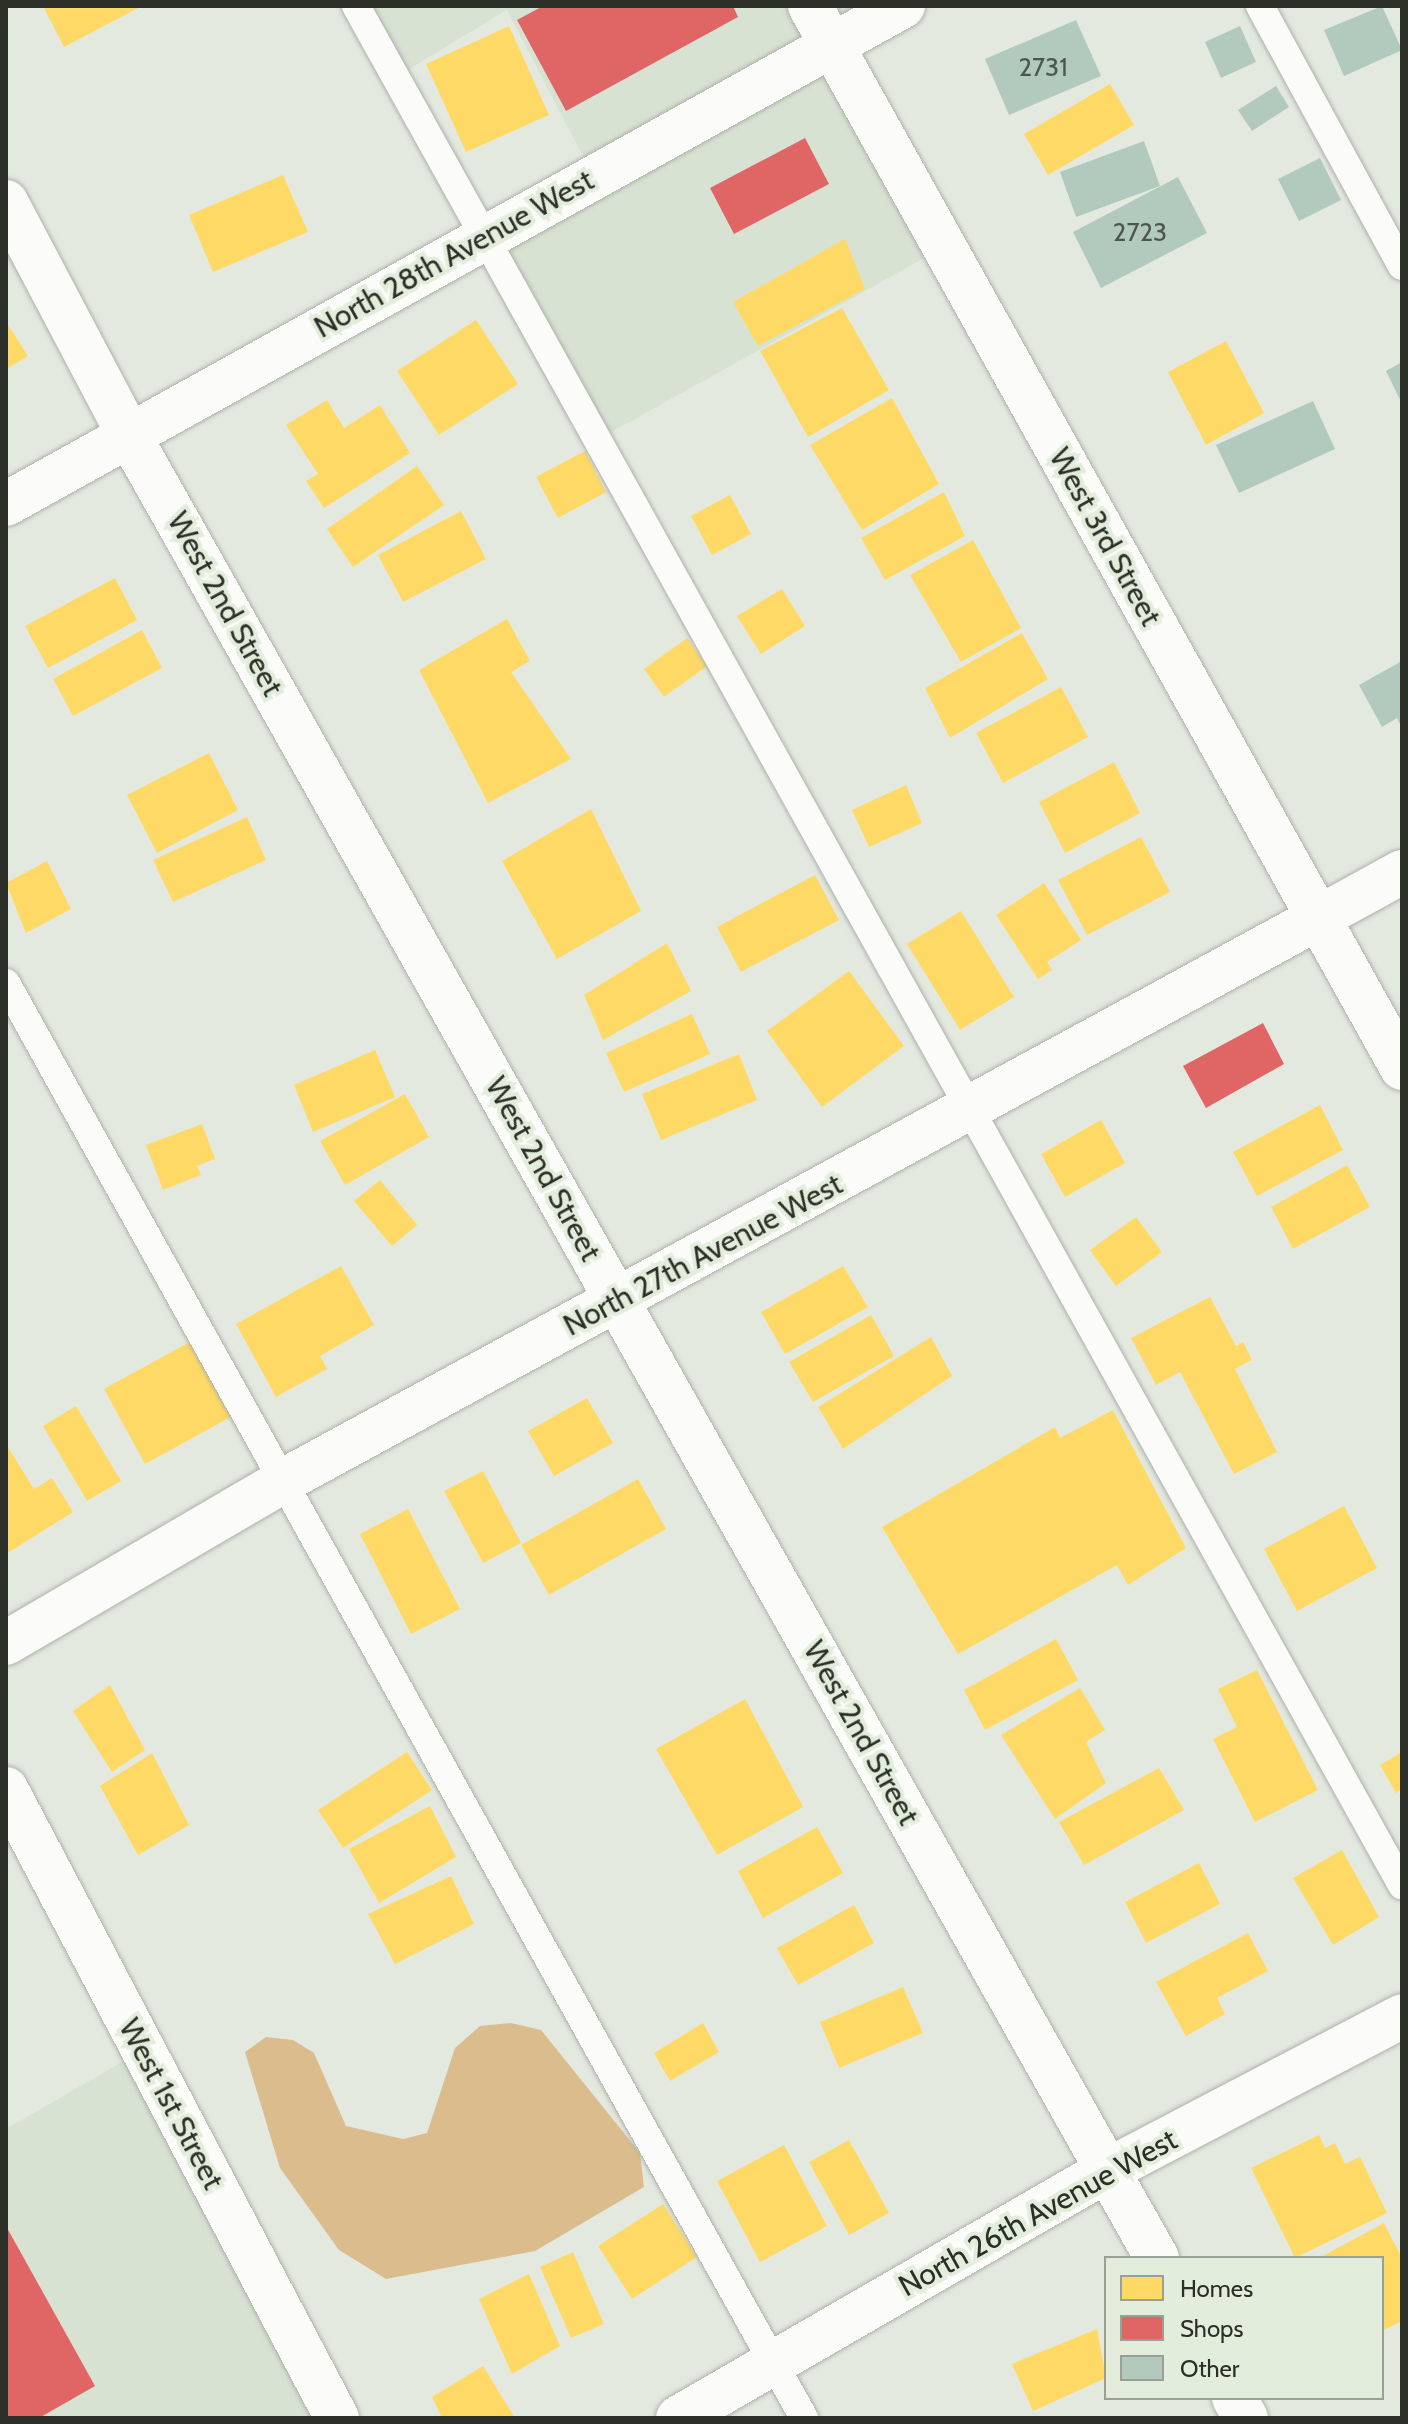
<!DOCTYPE html>
<style>
body{margin:0}
#map{position:relative;width:1408px;height:2424px;overflow:hidden;background:#e4e9e0;font-family:Cabin,sans-serif}
div>[style]{position:absolute}
[style*='--x']{left:calc(var(--x)*1px);top:calc(var(--y)*1px);width:calc(var(--w)*1px);rotate:calc(var(--a)*1deg)}
.built>*{inset:0;background:#d8e2d2}
.forest>*{inset:0;background:#dabc8d}
.homes>*{inset:0;background:#ffd966}
.shops>*{inset:0;background:#e06666}
.building>*{inset:0;background:#b2c9bd}
.roads{filter:drop-shadow(0 0 2px #adb1aa) drop-shadow(0 0 2px #adb1aa)}
.service>*{height:28px;margin:-14px;padding:0 14px;transform-origin:14px;border-radius:14px;background:#fbfcfa}
.minor>*{height:44px;margin:-22px;padding:0 22px;transform-origin:22px;border-radius:22px;background:#fbfcfa}
.tertiary>*{height:44px;margin:-22px;padding:0 22px;transform-origin:22px;border-radius:22px;background:#fbfcfa}
.secondary>*{height:44px;margin:-22px;padding:0 22px;transform-origin:22px;border-radius:22px;background:#fbfcfa}
span{translate:-50% -50%;white-space:nowrap;text-align:center;line-height:1.15;-webkit-text-stroke:8px #e3eddc;paint-order:stroke}
.number-label{font-size:26px;color:#4d564d}
.number-label span{-webkit-text-stroke-width:0}
.street-label{font-size:30px;color:#2b2f28}
.frame{position:absolute;inset:0;border:8px solid #2b2f28;pointer-events:none}
.legend{position:absolute;left:1104px;top:2256px;width:280px;height:144px;box-sizing:border-box;background:#e3eddc;border:2px solid #99a194;margin:0;padding:10px 14px;list-style:none;font-size:24px;color:#2b2f28}
.legend li{display:flex;align-items:center;gap:16px;height:40px}
.legend b{width:40px;border:2px solid #99a194}
</style>
<div id="map">
<div class="built">
<div style="clip-path:polygon(356px 6px,902px 6px,832px 44px,944px 247px,599px 439px,485px 236px,593px 176px,507px 10px,396px 77px)"></div>
<div style="clip-path:polygon(143px 2050px,346px 2418px,6px 2418px,6px 2129px)"></div>
</div>
<div class="forest">
<div style="clip-path:polygon(511px 2023px,541px 2030px,640px 2153px,644px 2187px,535px 2251px,386px 2279px,339px 2250px,280px 2168px,245px 2052px,266px 2037px,293px 2040px,314px 2053px,346px 2126px,403px 2139px,427px 2133px,455px 2048px,480px 2026px)"></div>
</div>
<div class="homes">
<div style="clip-path:polygon(43px 6px,142px 6px,64px 47px)"></div>
<div style="clip-path:polygon(509px 26px,549px 115px,466px 152px,426px 64px)"></div>
<div style="clip-path:polygon(1110px 84px,1134px 125px,1048px 175px,1024px 134px)"></div>
<div style="clip-path:polygon(283px 175px,308px 232px,213px 272px,189px 215px)"></div>
<div style="clip-path:polygon(845px 239px,865px 289px,758px 346px,733px 302px)"></div>
<div style="clip-path:polygon(842px 308px,889px 390px,808px 437px,760px 351px)"></div>
<div style="clip-path:polygon(476px 320px,518px 384px,439px 435px,397px 371px)"></div>
<div style="clip-path:polygon(6px 322px,28px 356px,6px 369px)"></div>
<div style="clip-path:polygon(1226px 341px,1264px 413px,1206px 445px,1168px 372px)"></div>
<div style="clip-path:polygon(892px 398px,939px 484px,862px 530px,810px 445px)"></div>
<div style="clip-path:polygon(327px 400px,344px 428px,380px 405px,410px 453px,324px 508px,306px 481px,318px 474px,286px 425px)"></div>
<div style="clip-path:polygon(585px 451px,606px 492px,558px 518px,536px 477px)"></div>
<div style="clip-path:polygon(417px 466px,444px 505px,353px 567px,327px 529px)"></div>
<div style="clip-path:polygon(944px 492px,965px 536px,885px 580px,861px 538px)"></div>
<div style="clip-path:polygon(730px 495px,751px 534px,712px 555px,691px 516px)"></div>
<div style="clip-path:polygon(461px 511px,486px 559px,403px 602px,378px 555px)"></div>
<div style="clip-path:polygon(973px 540px,1021px 628px,961px 662px,910px 575px)"></div>
<div style="clip-path:polygon(115px 578px,137px 620px,48px 668px,25px 626px)"></div>
<div style="clip-path:polygon(782px 589px,805px 626px,761px 654px,737px 616px)"></div>
<div style="clip-path:polygon(507px 619px,530px 661px,511px 672px,571px 759px,488px 803px,419px 670px)"></div>
<div style="clip-path:polygon(142px 630px,162px 668px,73px 716px,53px 679px)"></div>
<div style="clip-path:polygon(1022px 633px,1048px 679px,950px 738px,925px 688px)"></div>
<div style="clip-path:polygon(687px 638px,707px 666px,664px 697px,644px 669px)"></div>
<div style="clip-path:polygon(1061px 687px,1088px 737px,1003px 783px,976px 733px)"></div>
<div style="clip-path:polygon(209px 753px,238px 810px,157px 853px,127px 795px)"></div>
<div style="clip-path:polygon(1114px 762px,1140px 813px,1065px 853px,1039px 802px)"></div>
<div style="clip-path:polygon(906px 785px,922px 823px,869px 847px,852px 810px)"></div>
<div style="clip-path:polygon(591px 809px,641px 911px,557px 959px,502px 861px)"></div>
<div style="clip-path:polygon(247px 817px,266px 860px,173px 902px,153px 860px)"></div>
<div style="clip-path:polygon(1141px 837px,1170px 892px,1087px 935px,1058px 880px)"></div>
<div style="clip-path:polygon(47px 861px,71px 909px,26px 933px,6px 883px)"></div>
<div style="clip-path:polygon(815px 875px,839px 920px,741px 972px,717px 927px)"></div>
<div style="clip-path:polygon(1044px 883px,1081px 940px,1047px 962px,1052px 970px,1038px 979px,996px 915px)"></div>
<div style="clip-path:polygon(961px 911px,1014px 997px,960px 1030px,907px 944px)"></div>
<div style="clip-path:polygon(667px 943px,691px 991px,603px 1040px,584px 995px)"></div>
<div style="clip-path:polygon(849px 971px,904px 1046px,822px 1107px,767px 1031px)"></div>
<div style="clip-path:polygon(692px 1014px,710px 1054px,624px 1092px,606px 1053px)"></div>
<div style="clip-path:polygon(375px 1050px,395px 1097px,313px 1132px,294px 1085px)"></div>
<div style="clip-path:polygon(739px 1054px,757px 1100px,661px 1140px,642px 1094px)"></div>
<div style="clip-path:polygon(405px 1094px,429px 1137px,345px 1185px,320px 1141px)"></div>
<div style="clip-path:polygon(1320px 1105px,1343px 1150px,1257px 1196px,1233px 1152px)"></div>
<div style="clip-path:polygon(1101px 1120px,1125px 1163px,1065px 1197px,1041px 1154px)"></div>
<div style="clip-path:polygon(202px 1124px,215px 1159px,197px 1166px,201px 1175px,163px 1190px,146px 1145px)"></div>
<div style="clip-path:polygon(1347px 1165px,1370px 1207px,1293px 1249px,1271px 1207px)"></div>
<div style="clip-path:polygon(380px 1180px,417px 1225px,392px 1246px,354px 1201px)"></div>
<div style="clip-path:polygon(1136px 1217px,1162px 1252px,1116px 1286px,1090px 1250px)"></div>
<div style="clip-path:polygon(341px 1266px,374px 1325px,320px 1356px,327px 1369px,276px 1397px,236px 1324px)"></div>
<div style="clip-path:polygon(843px 1266px,868px 1307px,785px 1354px,761px 1312px)"></div>
<div style="clip-path:polygon(1210px 1297px,1236px 1346px,1243px 1342px,1252px 1360px,1235px 1369px,1277px 1452px,1234px 1474px,1180px 1372px,1156px 1385px,1131px 1338px)"></div>
<div style="clip-path:polygon(871px 1315px,894px 1356px,813px 1402px,789px 1362px)"></div>
<div style="clip-path:polygon(931px 1337px,952px 1376px,843px 1449px,818px 1407px)"></div>
<div style="clip-path:polygon(197px 1338px,238px 1413px,145px 1464px,104px 1389px)"></div>
<div style="clip-path:polygon(587px 1398px,613px 1443px,554px 1476px,528px 1431px)"></div>
<div style="clip-path:polygon(76px 1406px,121px 1481px,87px 1501px,43px 1426px)"></div>
<div style="clip-path:polygon(1113px 1410px,1186px 1548px,1128px 1585px,1117px 1565px,958px 1654px,882px 1527px,1055px 1427px,1060px 1438px)"></div>
<div style="clip-path:polygon(6px 1444px,34px 1489px,52px 1478px,73px 1512px,6px 1554px)"></div>
<div style="clip-path:polygon(483px 1471px,521px 1543px,483px 1563px,444px 1491px)"></div>
<div style="clip-path:polygon(638px 1479px,666px 1529px,549px 1595px,521px 1545px)"></div>
<div style="clip-path:polygon(1344px 1506px,1377px 1568px,1297px 1611px,1264px 1549px)"></div>
<div style="clip-path:polygon(408px 1509px,460px 1609px,411px 1634px,360px 1534px)"></div>
<div style="clip-path:polygon(1056px 1639px,1078px 1680px,985px 1730px,964px 1690px)"></div>
<div style="clip-path:polygon(1257px 1670px,1318px 1790px,1255px 1822px,1213px 1739px,1237px 1727px,1218px 1689px)"></div>
<div style="clip-path:polygon(110px 1685px,145px 1750px,112px 1772px,73px 1711px)"></div>
<div style="clip-path:polygon(1080px 1688px,1105px 1730px,1086px 1742px,1106px 1783px,1055px 1819px,1001px 1735px)"></div>
<div style="clip-path:polygon(745px 1699px,803px 1807px,717px 1855px,656px 1749px)"></div>
<div style="clip-path:polygon(407px 1752px,432px 1790px,343px 1848px,318px 1810px)"></div>
<div style="clip-path:polygon(1402px 1752px,1402px 1789px,1396px 1793px,1380px 1765px)"></div>
<div style="clip-path:polygon(152px 1753px,189px 1825px,138px 1855px,100px 1786px)"></div>
<div style="clip-path:polygon(1159px 1768px,1184px 1810px,1084px 1865px,1059px 1822px)"></div>
<div style="clip-path:polygon(430px 1806px,456px 1857px,379px 1903px,349px 1849px)"></div>
<div style="clip-path:polygon(817px 1827px,843px 1873px,763px 1918px,738px 1871px)"></div>
<div style="clip-path:polygon(1342px 1850px,1379px 1917px,1333px 1945px,1293px 1878px)"></div>
<div style="clip-path:polygon(1199px 1863px,1220px 1904px,1146px 1943px,1125px 1902px)"></div>
<div style="clip-path:polygon(451px 1876px,474px 1924px,395px 1964px,368px 1914px)"></div>
<div style="clip-path:polygon(854px 1905px,874px 1943px,798px 1985px,777px 1948px)"></div>
<div style="clip-path:polygon(1248px 1933px,1268px 1971px,1217px 1998px,1225px 2014px,1186px 2036px,1156px 1982px)"></div>
<div style="clip-path:polygon(903px 1987px,923px 2033px,839px 2068px,820px 2022px)"></div>
<div style="clip-path:polygon(703px 2023px,719px 2052px,670px 2081px,654px 2053px)"></div>
<div style="clip-path:polygon(1319px 2135px,1325px 2148px,1335px 2143px,1345px 2164px,1360px 2157px,1387px 2213px,1295px 2258px,1251px 2168px)"></div>
<div style="clip-path:polygon(849px 2140px,889px 2213px,849px 2235px,809px 2162px)"></div>
<div style="clip-path:polygon(784px 2145px,827px 2226px,760px 2262px,717px 2181px)"></div>
<div style="clip-path:polygon(663px 2204px,697px 2257px,632px 2299px,598px 2246px)"></div>
<div style="clip-path:polygon(1384px 2223px,1402px 2258px,1402px 2321px,1382px 2331px,1382px 2258px,1319px 2258px)"></div>
<div style="clip-path:polygon(573px 2252px,604px 2324px,571px 2338px,540px 2267px)"></div>
<div style="clip-path:polygon(529px 2274px,560px 2346px,512px 2374px,479px 2299px)"></div>
<div style="clip-path:polygon(1097px 2329px,1106px 2378px,1033px 2411px,1012px 2364px)"></div>
<div style="clip-path:polygon(483px 2366px,515px 2418px,442px 2418px,432px 2397px)"></div>
</div>
<div class="shops">
<div style="clip-path:polygon(543px 6px,733px 6px,738px 17px,566px 111px,517px 20px)"></div>
<div style="clip-path:polygon(805px 138px,829px 184px,734px 234px,710px 188px)"></div>
<div style="clip-path:polygon(1263px 1023px,1284px 1064px,1206px 1108px,1183px 1066px)"></div>
<div style="clip-path:polygon(6px 2226px,95px 2386px,39px 2418px,6px 2418px)"></div>
</div>
<div class="building">
<div style="clip-path:polygon(1382px 6px,1402px 50px,1344px 76px,1324px 30px)"></div>
<div style="clip-path:polygon(1076px 20px,1101px 76px,1009px 115px,985px 59px)"></div>
<div style="clip-path:polygon(1240px 26px,1256px 62px,1221px 78px,1205px 42px)"></div>
<div style="clip-path:polygon(1276px 86px,1289px 107px,1252px 131px,1238px 110px)"></div>
<div style="clip-path:polygon(1144px 141px,1160px 186px,1076px 217px,1060px 172px)"></div>
<div style="clip-path:polygon(1320px 158px,1341px 200px,1299px 221px,1278px 179px)"></div>
<div style="clip-path:polygon(1178px 177px,1207px 233px,1101px 288px,1073px 232px)"></div>
<div style="clip-path:polygon(1402px 362px,1402px 404px,1386px 371px)"></div>
<div style="clip-path:polygon(1313px 401px,1335px 449px,1239px 493px,1216px 445px)"></div>
<div style="clip-path:polygon(1402px 661px,1402px 728px,1397px 718px,1382px 727px,1359px 685px)"></div>
</div>
<div class="roads">
<div class="service">
<div style="--x:356;--y:6;--w:2151;--a:60.9"></div>
<div style="--x:1260;--y:6;--w:296;--a:61.4"></div>
<div style="--x:6;--y:983;--w:1642;--a:60.92"></div>
</div>
<div class="minor">
<div style="--x:6;--y:202;--w:266;--a:62.2"></div>
<div style="--x:130;--y:437;--w:2091;--a:60.58"></div>
<div style="--x:6;--y:504;--w:1026;--a:-29.04"></div>
<div style="--x:1318;--y:918;--w:96;--a:-28.7"></div>
<div style="--x:1234;--y:2398;--w:23;--a:59"></div>
<div style="--x:678;--y:2418;--w:496;--a:-30"></div>
<div style="--x:1108;--y:2170;--w:332;--a:-27.6"></div>
</div>
<div class="tertiary">
<div style="--x:6;--y:1643;--w:321;--a:-30.3"></div>
<div style="--x:283;--y:1481;--w:1178;--a:-28.54"></div>
<div style="--x:6;--y:1789;--w:711;--a:62.25"></div>
</div>
<div class="secondary">
<div style="--x:810;--y:6;--w:1216;--a:60.86"></div>
</div>
</div>
<div class="number-label">
<span style="left:1043px;top:68px">2731</span>
<span style="left:1140px;top:233px">2723</span>
</div>
<div class="street-label">
<span style="left:454px;top:254px;rotate:-29deg">North 28th Avenue West</span>
<span style="left:1105px;top:537px;rotate:61deg">West 3rd Street</span>
<span style="left:225px;top:604px;rotate:61deg">West 2nd Street</span>
<span style="left:543px;top:1169px;rotate:61deg">West 2nd Street</span>
<span style="left:703px;top:1255px;rotate:-28deg">North 27th Avenue West</span>
<span style="left:861px;top:1733px;rotate:61deg">West 2nd Street</span>
<span style="left:171px;top:2104px;rotate:62deg">West 1st Street</span>
<span style="left:1038px;top:2213px;rotate:-29deg">North 26th Avenue West</span>
</div>
<div class="frame"></div>
<ul class="legend">
<li><b style="height:22px;background:#ffd966"></b>Homes</li>
<li><b style="height:22px;background:#e06666"></b>Shops</li>
<li><b style="height:22px;background:#b2c9bd"></b>Other</li>
</ul>
</div>
